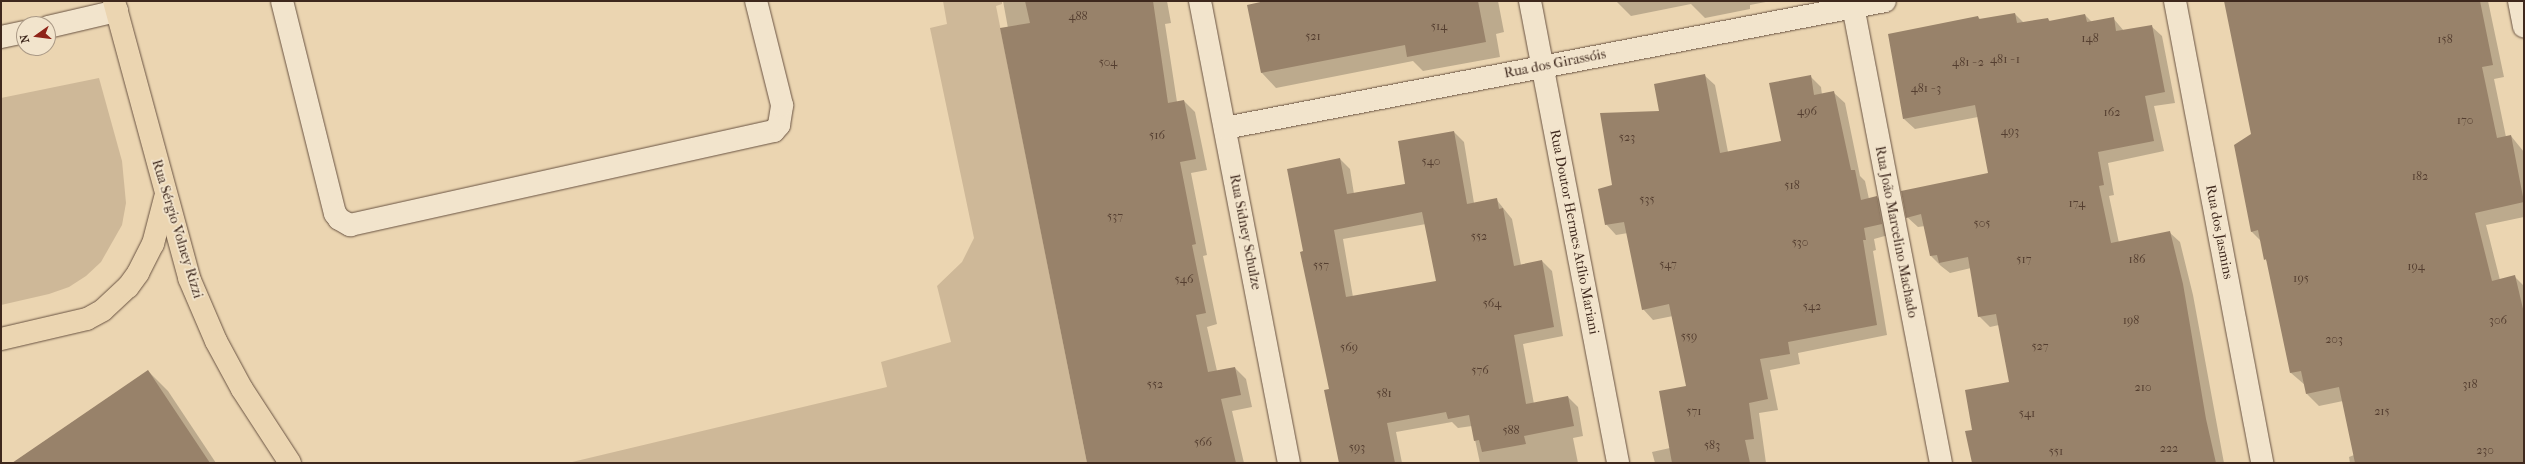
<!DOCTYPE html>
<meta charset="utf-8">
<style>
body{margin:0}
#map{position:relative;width:2525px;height:464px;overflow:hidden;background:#ebd5b1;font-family:"IM FELL French Canon",serif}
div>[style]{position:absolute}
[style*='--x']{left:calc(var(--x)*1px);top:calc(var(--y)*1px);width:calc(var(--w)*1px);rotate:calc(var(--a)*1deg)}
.green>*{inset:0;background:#ceb898}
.shadow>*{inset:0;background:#0003}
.building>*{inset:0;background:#98826a}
.roads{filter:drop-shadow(0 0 1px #695342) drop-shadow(0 0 1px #695342)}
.minor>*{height:22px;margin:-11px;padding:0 11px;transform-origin:11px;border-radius:11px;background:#f2e4cc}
.major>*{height:22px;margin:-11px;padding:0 11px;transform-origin:11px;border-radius:11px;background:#ebd5b1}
span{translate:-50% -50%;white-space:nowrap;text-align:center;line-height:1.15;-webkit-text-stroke:3.5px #f2e4cc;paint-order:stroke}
.number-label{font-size:12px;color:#543e30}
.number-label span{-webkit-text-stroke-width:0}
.street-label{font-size:14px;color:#3e281d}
.frame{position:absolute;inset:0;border:2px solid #3e281d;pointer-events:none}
.north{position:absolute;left:16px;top:16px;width:40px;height:40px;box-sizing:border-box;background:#f2e4cc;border:1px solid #aa9986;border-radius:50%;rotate:256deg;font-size:11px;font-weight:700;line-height:16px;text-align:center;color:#3e281d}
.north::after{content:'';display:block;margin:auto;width:14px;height:18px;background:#8f2418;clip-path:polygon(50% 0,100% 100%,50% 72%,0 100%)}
</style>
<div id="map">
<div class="green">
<div style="clip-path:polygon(943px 1px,1002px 1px,1002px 4px,996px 6px,1087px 463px,568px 463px,887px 387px,881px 362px,951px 342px,937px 286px,962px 262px,974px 238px,930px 28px,947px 24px)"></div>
<div style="clip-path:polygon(99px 78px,122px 161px,126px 203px,122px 225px,101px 262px,86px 276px,69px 287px,49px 294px,1px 305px,1px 98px)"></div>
</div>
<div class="shadow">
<div style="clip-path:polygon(1003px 1px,1167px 1px,1171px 23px,1165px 24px,1177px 102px,1184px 101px,1195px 112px,1207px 170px,1191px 173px,1207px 255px,1203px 256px,1217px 324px,1207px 327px,1217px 371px,1235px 368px,1246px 379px,1252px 407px,1232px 411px,1244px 463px,1088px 463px)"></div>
<div style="clip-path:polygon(1270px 1px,1498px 1px,1504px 32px,1496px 34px,1500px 57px,1423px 71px,1413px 61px,1276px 88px,1262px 73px)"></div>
<div style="clip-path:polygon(1616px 1px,1771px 1px,1750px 5px,1750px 9px,1705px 18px,1691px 4px,1631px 16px)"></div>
<div style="clip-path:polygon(2225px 1px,2488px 1px,2504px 77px,2494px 79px,2506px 137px,2511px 136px,2524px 152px,2524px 217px,2486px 225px,2500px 280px,2514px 276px,2524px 286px,2524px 463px,2350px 463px,2349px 457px,2354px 455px,2343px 401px,2319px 406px,2307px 394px,2305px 385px,2291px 373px,2268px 262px,2265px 259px,2261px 241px,2252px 232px,2252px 134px)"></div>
<div style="clip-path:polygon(2015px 14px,2024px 23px,2048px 19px,2051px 22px,2085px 15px,2092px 22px,2113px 18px,2124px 31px,2151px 26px,2162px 36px,2175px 103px,2154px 106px,2164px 151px,2108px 163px,2114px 195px,2109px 196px,2119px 243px,2169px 232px,2180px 242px,2193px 295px,2224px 463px,1975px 463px,1973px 431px,2010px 383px,1999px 325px,1990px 327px,1979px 316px,1971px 268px,1950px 273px,1941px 266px,1931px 256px,1925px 226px,1918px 227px,1907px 217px,1989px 174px,1978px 117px,1915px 129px,1904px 119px,1978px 17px,1981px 20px)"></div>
<div style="clip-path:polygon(1704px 75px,1715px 85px,1728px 152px,1782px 142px,1810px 76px,1821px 87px,1822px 95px,1834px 93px,1845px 103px,1860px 176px,1865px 181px,1869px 199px,1877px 197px,1887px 208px,1892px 234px,1874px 239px,1876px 250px,1873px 251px,1887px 335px,1798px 353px,1800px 364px,1770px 370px,1778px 410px,1759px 413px,1766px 463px,1655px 463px,1652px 452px,1670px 448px,1687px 387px,1673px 316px,1653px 320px,1643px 309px,1628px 233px,1616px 235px,1606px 224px,1614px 186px,1660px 111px)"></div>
<div style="clip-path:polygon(evenodd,1454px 132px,1464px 142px,1474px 203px,1496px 199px,1512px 219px,1521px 265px,1542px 261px,1552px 271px,1563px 336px,1523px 344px,1534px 404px,1568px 397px,1578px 407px,1583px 436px,1573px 438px,1578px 463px,1480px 463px,1472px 426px,1458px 428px,1452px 422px,1396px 432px,1402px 463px,1341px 463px,1331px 390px,1305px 252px,1340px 159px,1350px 169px,1354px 194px,1407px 184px,1454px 132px,1426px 224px,1437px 282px,1353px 297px,1343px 239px,1426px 224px)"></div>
<div style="clip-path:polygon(148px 371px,168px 391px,216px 463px,13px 463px)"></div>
</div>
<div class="building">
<div style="clip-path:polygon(1025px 1px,1153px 1px,1168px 103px,1184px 100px,1196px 159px,1180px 162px,1196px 244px,1192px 245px,1206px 313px,1196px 315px,1208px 372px,1235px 367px,1241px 395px,1221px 399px,1236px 463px,1087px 463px,1000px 28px,1030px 23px)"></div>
<div style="clip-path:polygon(1265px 1px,1478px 1px,1486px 42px,1407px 57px,1405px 45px,1261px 73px,1247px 5px)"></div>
<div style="clip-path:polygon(2224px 1px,2480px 1px,2493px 65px,2482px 67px,2497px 138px,2511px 135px,2524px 202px,2475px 213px,2492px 281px,2515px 275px,2524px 313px,2524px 463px,2355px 463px,2339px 387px,2306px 394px,2301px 371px,2290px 373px,2266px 259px,2264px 260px,2258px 230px,2251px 232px,2234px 145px,2251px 134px)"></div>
<div style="clip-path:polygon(2015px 13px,2017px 23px,2048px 18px,2049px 21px,2085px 14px,2087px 22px,2114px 17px,2116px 31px,2152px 25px,2165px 92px,2145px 96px,2154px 141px,2098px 152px,2104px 185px,2099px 186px,2111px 243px,2170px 231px,2183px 284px,2206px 419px,2216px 463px,1972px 463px,1965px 431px,1972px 430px,1965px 390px,2009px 382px,1996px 314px,1978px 317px,1968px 257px,1939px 263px,1937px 255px,1930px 256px,1921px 214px,1906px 218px,1901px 191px,1988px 173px,1975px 105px,1903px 119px,1888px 34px,1978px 16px,1979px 19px)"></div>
<div style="clip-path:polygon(1705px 74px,1720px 153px,1781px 141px,1769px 83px,1811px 75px,1814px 95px,1834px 91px,1851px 170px,1855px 170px,1861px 200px,1877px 196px,1882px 224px,1864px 228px,1866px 240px,1863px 240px,1877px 325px,1788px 342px,1790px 354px,1760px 359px,1768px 399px,1749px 403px,1754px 439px,1745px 440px,1750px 463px,1672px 463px,1659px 391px,1686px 386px,1669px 304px,1642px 310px,1624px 222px,1605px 225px,1598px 189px,1612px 185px,1600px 113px,1659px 111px,1654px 84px)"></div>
<div style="clip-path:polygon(evenodd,1454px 131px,1467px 204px,1497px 198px,1499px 209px,1503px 208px,1514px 266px,1542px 260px,1554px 327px,1514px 335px,1526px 404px,1568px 396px,1574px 426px,1524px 436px,1526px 444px,1482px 452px,1479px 440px,1474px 441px,1469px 415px,1448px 419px,1446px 412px,1387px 423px,1395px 463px,1339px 463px,1324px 390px,1329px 389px,1300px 252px,1303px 251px,1287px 169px,1340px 158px,1347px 194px,1405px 184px,1398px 141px,1454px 131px,1422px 212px,1436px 281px,1346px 297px,1334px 230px,1422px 212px)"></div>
<div style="clip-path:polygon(148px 370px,210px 463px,12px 463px)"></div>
</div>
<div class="roads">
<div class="minor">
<div style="--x:282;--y:1;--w:219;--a:76"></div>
<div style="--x:335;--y:213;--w:7;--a:56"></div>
<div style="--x:339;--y:219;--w:13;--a:29"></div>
<div style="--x:350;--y:225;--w:434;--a:-12.5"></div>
<div style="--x:774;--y:131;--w:8;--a:-50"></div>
<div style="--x:779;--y:125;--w:20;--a:-81"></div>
<div style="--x:782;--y:105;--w:107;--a:-104"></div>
<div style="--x:1200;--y:1;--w:470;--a:79.1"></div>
<div style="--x:1530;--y:1;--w:470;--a:79.2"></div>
<div style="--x:1852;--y:1;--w:470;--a:79.1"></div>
<div style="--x:2175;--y:1;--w:470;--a:79.3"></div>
<div style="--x:2519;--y:1;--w:26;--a:79"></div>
<div style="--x:48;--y:27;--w:71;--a:-13.1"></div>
<div style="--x:1;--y:37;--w:24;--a:-12"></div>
<div style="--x:1225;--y:128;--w:672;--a:-10.89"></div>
</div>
<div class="major">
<div style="--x:114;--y:1;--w:287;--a:74.8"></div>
<div style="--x:189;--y:278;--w:69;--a:66.8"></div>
<div style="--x:216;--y:341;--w:55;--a:61.6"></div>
<div style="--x:242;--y:389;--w:88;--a:57"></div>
<div style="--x:1;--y:339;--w:88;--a:-13.1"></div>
<div style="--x:87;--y:319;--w:18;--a:-29"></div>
<div style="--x:103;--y:310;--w:34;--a:-43"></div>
<div style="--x:128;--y:287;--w:17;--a:-54"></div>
<div style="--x:138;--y:273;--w:33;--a:-63"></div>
<div style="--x:153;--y:244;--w:48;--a:-75.4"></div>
</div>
</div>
<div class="number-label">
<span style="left:1078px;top:17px">488</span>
<span style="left:1439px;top:27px">514</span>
<span style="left:1313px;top:37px">521</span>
<span style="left:2090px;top:39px">148</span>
<span style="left:2445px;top:40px">158</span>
<span style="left:2005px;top:60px">481 - 1</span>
<span style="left:1108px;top:63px">504</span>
<span style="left:1968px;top:63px">481 - 2</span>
<span style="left:1926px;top:89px">481 - 3</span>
<span style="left:1807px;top:112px">496</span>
<span style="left:2112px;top:113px">162</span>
<span style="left:2465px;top:121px">170</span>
<span style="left:2010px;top:132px">493</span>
<span style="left:1157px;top:136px">516</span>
<span style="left:1627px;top:138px">523</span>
<span style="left:1431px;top:162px">540</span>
<span style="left:2420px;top:177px">182</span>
<span style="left:1792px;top:186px">518</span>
<span style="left:1647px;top:200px">535</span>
<span style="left:2077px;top:204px">174</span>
<span style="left:1115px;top:217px">537</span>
<span style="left:1982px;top:224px">505</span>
<span style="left:1479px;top:237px">552</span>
<span style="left:1800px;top:243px">530</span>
<span style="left:2024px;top:260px">517</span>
<span style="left:2137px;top:260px">186</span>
<span style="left:1668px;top:265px">547</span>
<span style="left:1321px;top:266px">557</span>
<span style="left:2416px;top:267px">194</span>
<span style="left:2301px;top:279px">195</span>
<span style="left:1184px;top:280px">546</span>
<span style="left:1492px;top:304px">564</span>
<span style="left:1812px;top:307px">542</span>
<span style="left:2131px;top:321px">198</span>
<span style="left:2498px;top:321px">306</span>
<span style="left:1689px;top:337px">559</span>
<span style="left:2334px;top:340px">203</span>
<span style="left:2040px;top:347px">527</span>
<span style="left:1349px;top:348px">569</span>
<span style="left:1480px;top:371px">576</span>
<span style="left:1155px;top:385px">552</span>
<span style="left:2470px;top:385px">318</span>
<span style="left:2143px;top:388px">210</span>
<span style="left:1384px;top:394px">581</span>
<span style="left:1694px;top:412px">571</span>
<span style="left:2382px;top:412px">215</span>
<span style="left:2027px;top:414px">541</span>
<span style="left:1511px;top:431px">588</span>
<span style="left:1203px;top:443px">566</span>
<span style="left:1712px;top:446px">583</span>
<span style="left:1357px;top:448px">593</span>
<span style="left:2169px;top:449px">222</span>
<span style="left:2485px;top:451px">230</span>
<span style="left:2056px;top:452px">551</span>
</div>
<div class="street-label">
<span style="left:1555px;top:64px;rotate:-11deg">Rua dos Girassóis</span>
<span style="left:177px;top:229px;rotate:73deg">Rua Sérgio Volney Rizzi</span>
<span style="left:1245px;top:232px;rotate:79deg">Rua Sidney Schulze</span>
<span style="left:1574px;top:232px;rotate:79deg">Rua Doutor Hermes Atílio Mariani</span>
<span style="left:1896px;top:232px;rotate:79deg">Rua João Marcelino Machado</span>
<span style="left:2219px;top:232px;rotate:79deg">Rua dos Jasmins</span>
</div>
<div class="frame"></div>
<div class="north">N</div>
</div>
